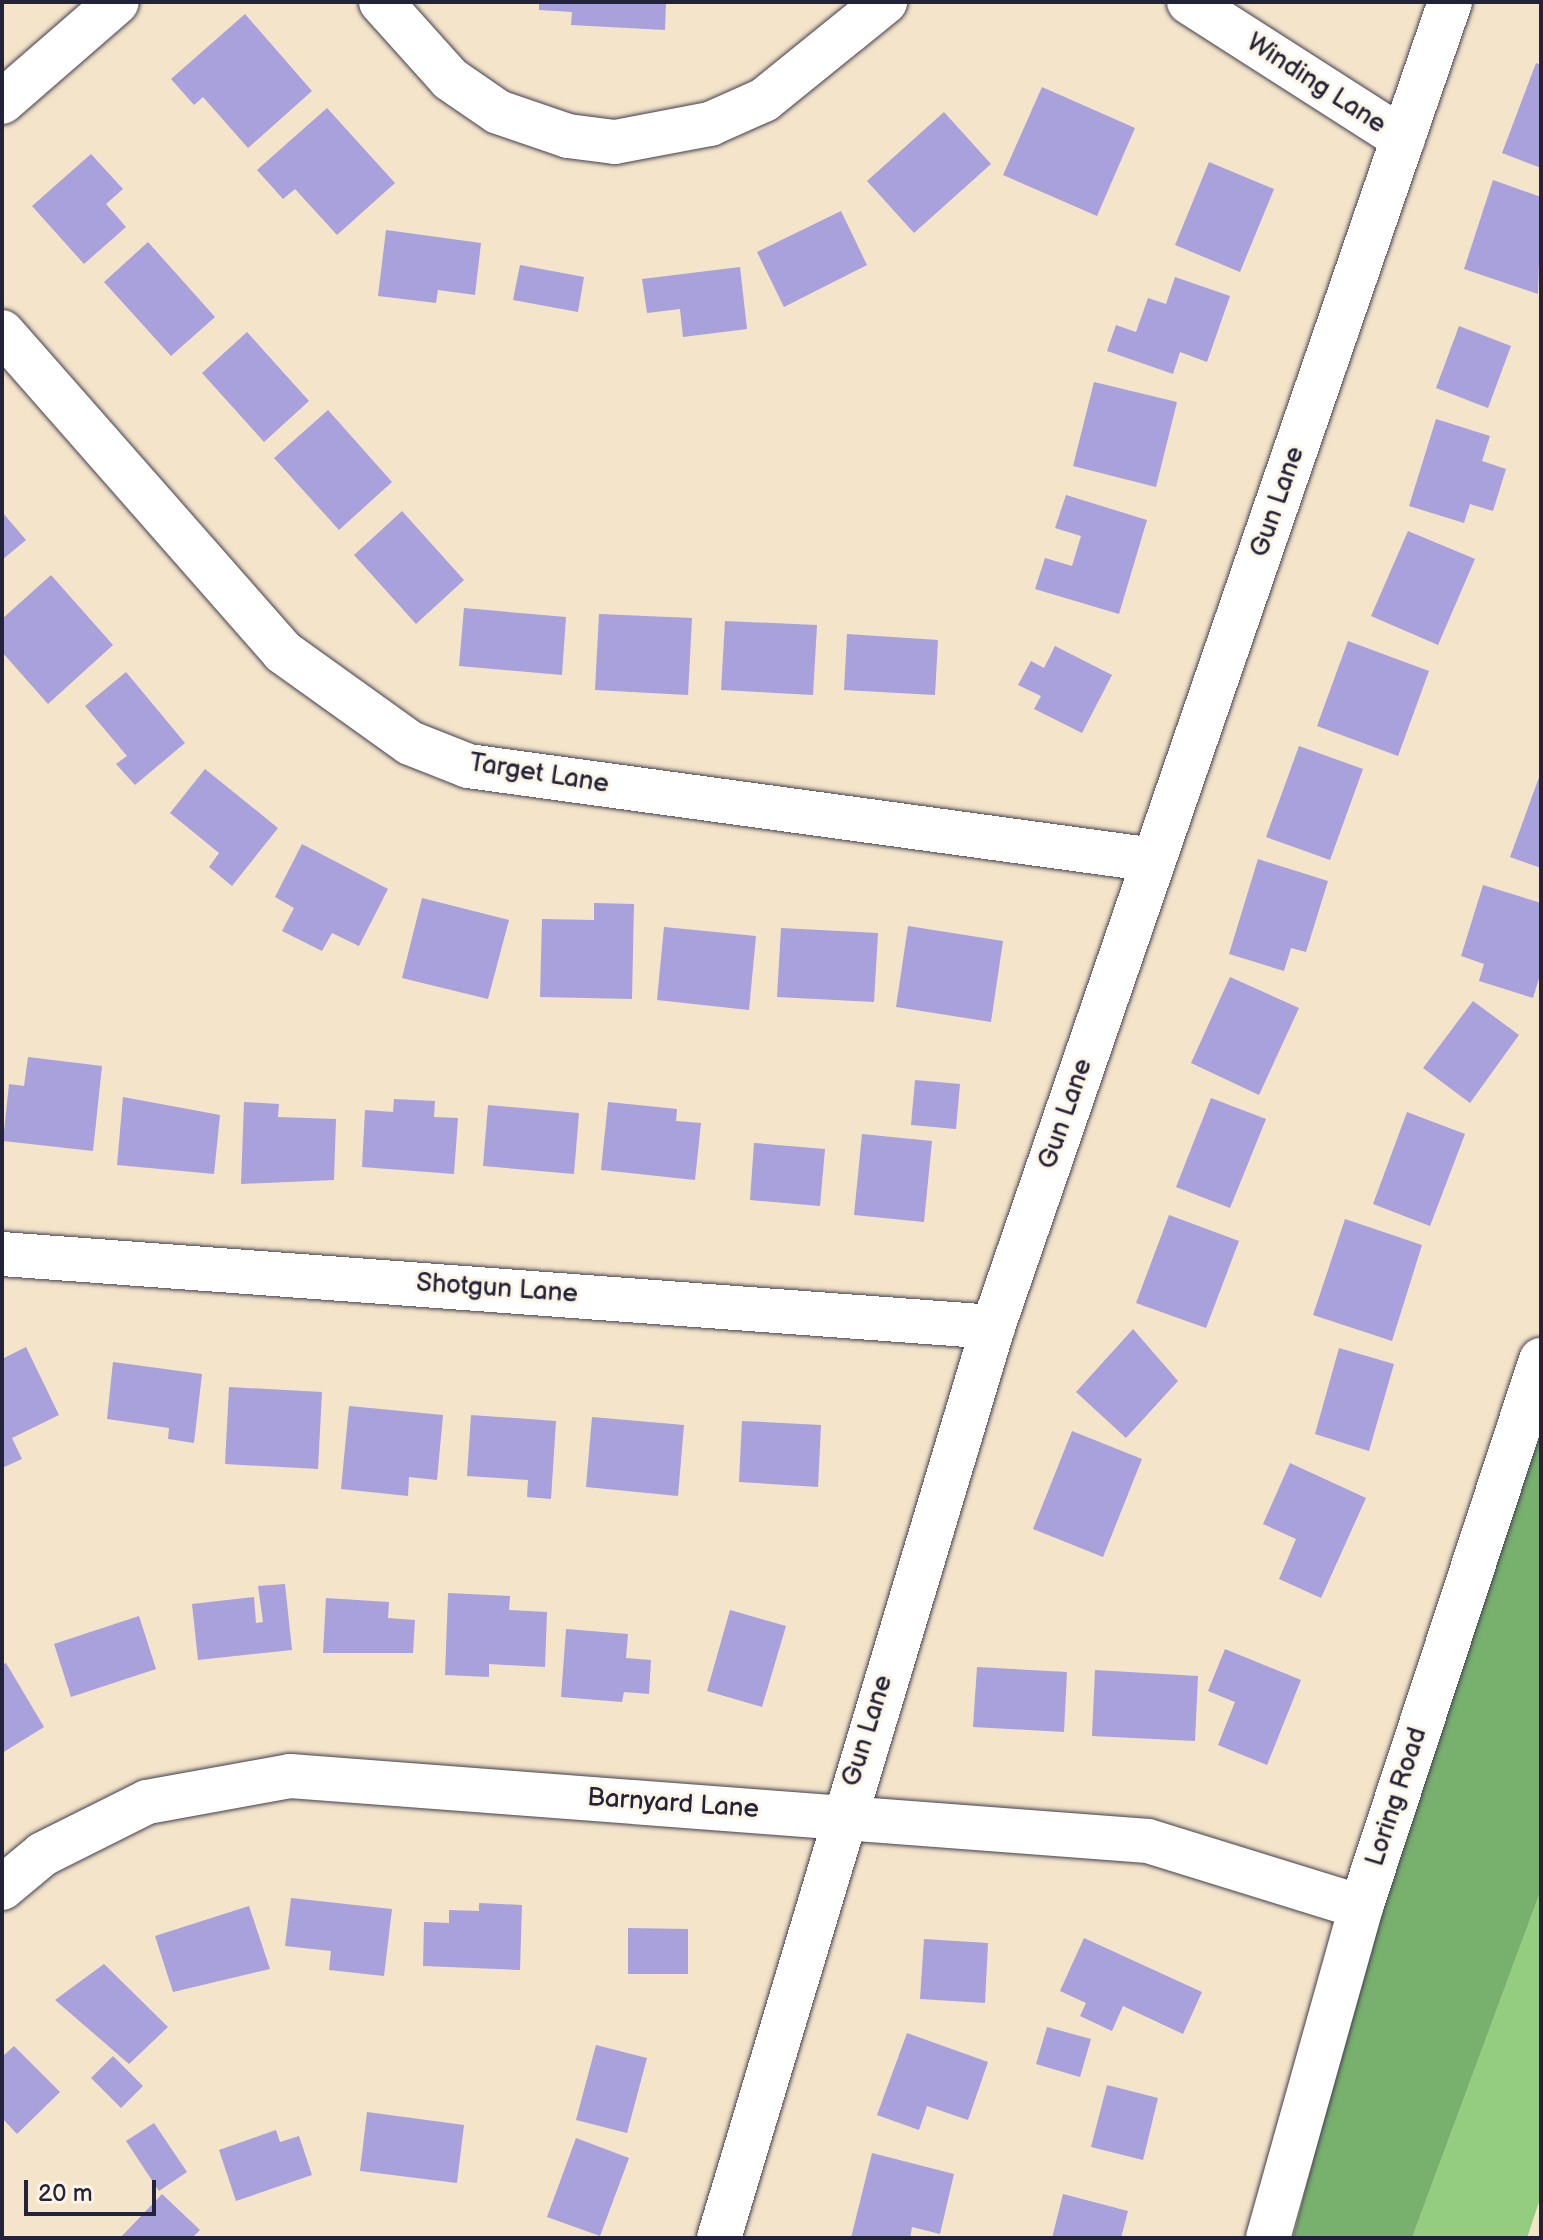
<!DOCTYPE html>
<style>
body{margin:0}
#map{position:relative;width:1543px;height:2240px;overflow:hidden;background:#f4e4c9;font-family:"Balsamiq Sans",sans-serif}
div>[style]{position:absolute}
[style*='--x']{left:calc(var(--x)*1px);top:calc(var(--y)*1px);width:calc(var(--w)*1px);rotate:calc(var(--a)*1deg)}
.green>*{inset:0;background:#95cd80}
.forest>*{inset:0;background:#78b06e}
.building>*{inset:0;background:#a9a1db}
.roads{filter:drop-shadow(0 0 2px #423f50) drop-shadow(0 0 2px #423f50)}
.street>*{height:44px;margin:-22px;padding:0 22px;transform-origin:22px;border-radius:22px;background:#fff}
.secondary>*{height:44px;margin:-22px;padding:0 22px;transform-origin:22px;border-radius:22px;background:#fff}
span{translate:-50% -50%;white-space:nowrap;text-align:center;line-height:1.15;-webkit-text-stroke:6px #fcf5e5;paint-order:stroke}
.street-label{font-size:26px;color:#22223b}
.frame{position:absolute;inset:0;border:4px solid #22223b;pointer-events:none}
.scale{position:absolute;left:24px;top:2180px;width:132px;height:36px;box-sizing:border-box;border:4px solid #22223b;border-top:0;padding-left:10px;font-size:24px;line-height:28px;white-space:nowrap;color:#22223b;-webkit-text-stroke:6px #fcf5e5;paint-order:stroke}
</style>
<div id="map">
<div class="green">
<div style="clip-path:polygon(1541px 1890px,1541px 2196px,1527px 2238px,1412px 2238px)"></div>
</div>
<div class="forest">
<div style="clip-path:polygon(1541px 1423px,1541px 1890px,1412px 2238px,1293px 2238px,1380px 1902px)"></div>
</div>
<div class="building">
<div style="clip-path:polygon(539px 2px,666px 2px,665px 30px,571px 25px,572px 12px,539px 10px)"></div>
<div style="clip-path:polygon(245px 14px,312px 91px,248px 148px,203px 97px,194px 105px,171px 79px)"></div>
<div style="clip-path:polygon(1536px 63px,1541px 65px,1541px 168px,1502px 153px)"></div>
<div style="clip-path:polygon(1042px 87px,1135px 128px,1097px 216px,1003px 175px)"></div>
<div style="clip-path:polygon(327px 108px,395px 183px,337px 235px,295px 189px,283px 199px,257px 170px)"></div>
<div style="clip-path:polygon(944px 112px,991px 164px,914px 233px,867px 181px)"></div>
<div style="clip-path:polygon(91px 154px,123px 189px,106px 204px,126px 227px,84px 264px,32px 206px)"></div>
<div style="clip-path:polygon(1209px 162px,1274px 189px,1240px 272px,1175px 245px)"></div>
<div style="clip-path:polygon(1493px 180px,1541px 197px,1538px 294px,1464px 269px)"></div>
<div style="clip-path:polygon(841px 211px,867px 265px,784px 307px,757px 252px)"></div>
<div style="clip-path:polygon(386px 230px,481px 243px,475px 295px,438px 290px,436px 303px,378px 296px)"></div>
<div style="clip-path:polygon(148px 242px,215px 317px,171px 356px,104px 282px)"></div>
<div style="clip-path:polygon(520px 265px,584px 277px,578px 312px,513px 300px)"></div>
<div style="clip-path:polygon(740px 267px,747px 329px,683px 337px,680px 309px,647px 313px,642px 279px)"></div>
<div style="clip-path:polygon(1175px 277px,1230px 296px,1207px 362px,1180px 352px,1173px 374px,1107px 351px,1116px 325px,1136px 332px,1148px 298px,1166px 304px)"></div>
<div style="clip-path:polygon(1459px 326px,1511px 346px,1488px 408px,1436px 388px)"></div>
<div style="clip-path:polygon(247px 332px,309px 401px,264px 442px,202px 373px)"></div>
<div style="clip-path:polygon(1094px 382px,1177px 402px,1156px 487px,1073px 466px)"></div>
<div style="clip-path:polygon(328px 410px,392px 482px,339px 530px,274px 458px)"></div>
<div style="clip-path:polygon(1436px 419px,1490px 436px,1482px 461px,1506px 469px,1493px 511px,1470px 504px,1464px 523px,1409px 506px)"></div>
<div style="clip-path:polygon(1066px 495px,1147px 520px,1119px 614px,1035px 589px,1045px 558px,1072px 566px,1081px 536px,1055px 528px)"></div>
<div style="clip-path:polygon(402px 511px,464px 580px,416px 624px,354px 555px)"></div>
<div style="clip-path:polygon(2px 512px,26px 540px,2px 560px)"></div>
<div style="clip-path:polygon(1408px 531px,1475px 559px,1438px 645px,1371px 616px)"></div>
<div style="clip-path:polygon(51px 575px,113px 645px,48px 704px,2px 652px,2px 619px)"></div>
<div style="clip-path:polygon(464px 608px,566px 617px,562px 675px,459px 666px)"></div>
<div style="clip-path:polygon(599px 614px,692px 618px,688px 695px,595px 690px)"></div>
<div style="clip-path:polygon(725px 621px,817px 625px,813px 695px,721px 690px)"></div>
<div style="clip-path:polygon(847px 634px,938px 640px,935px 695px,844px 690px)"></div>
<div style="clip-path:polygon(1348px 641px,1429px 671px,1398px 756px,1317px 726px)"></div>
<div style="clip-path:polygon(1055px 646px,1112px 675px,1082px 733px,1034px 709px,1041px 696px,1018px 685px,1031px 661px,1044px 668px)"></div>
<div style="clip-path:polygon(126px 672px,185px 743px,135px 785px,116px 764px,127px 756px,85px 706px)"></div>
<div style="clip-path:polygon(1299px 746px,1363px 769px,1330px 860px,1266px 837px)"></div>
<div style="clip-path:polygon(205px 769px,278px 828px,232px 886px,209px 867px,219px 853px,170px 813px)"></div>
<div style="clip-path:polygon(1541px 772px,1541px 868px,1510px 857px)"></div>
<div style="clip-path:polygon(302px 844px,388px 889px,359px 946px,332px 933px,322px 951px,282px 931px,294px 908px,275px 897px)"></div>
<div style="clip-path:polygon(1258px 859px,1328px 881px,1306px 952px,1291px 948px,1284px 971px,1229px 954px)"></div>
<div style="clip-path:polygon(1483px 885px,1541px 903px,1541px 972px,1533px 998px,1479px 981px,1484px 964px,1461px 956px)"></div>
<div style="clip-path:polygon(422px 898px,509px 920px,488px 999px,402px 978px)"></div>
<div style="clip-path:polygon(594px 903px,634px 904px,632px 999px,540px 997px,542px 919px,594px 920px)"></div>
<div style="clip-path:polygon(908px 926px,1003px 941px,991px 1022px,896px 1007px)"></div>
<div style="clip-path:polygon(664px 927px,756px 936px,749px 1010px,657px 1000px)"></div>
<div style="clip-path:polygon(781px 928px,878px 933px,874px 1002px,777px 997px)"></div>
<div style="clip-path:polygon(1230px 977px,1299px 1008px,1259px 1095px,1191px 1063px)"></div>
<div style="clip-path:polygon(1473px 1001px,1519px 1035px,1470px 1103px,1423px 1068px)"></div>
<div style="clip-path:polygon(28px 1057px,102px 1066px,93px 1151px,3px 1141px,9px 1084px,24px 1086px)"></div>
<div style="clip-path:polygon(915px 1080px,960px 1084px,956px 1129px,911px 1125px)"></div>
<div style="clip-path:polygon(123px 1097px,220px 1115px,214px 1174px,117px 1165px)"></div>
<div style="clip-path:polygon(1211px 1098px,1266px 1119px,1230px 1208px,1176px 1187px)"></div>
<div style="clip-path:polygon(394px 1099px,435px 1101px,434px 1117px,458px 1118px,454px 1174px,362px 1167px,365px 1110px,393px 1112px)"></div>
<div style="clip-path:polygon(244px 1102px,279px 1104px,278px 1117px,336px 1119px,334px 1180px,241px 1184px)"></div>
<div style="clip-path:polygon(608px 1102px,677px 1109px,676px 1121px,701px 1123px,695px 1180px,601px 1170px)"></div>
<div style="clip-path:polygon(488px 1105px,579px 1113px,574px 1174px,483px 1166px)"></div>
<div style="clip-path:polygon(1407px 1112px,1465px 1134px,1430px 1226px,1373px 1204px)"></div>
<div style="clip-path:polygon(862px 1134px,932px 1141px,924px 1222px,854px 1215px)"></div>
<div style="clip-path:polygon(754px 1143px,825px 1149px,820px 1206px,750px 1200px)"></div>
<div style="clip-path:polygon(1169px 1215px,1239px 1241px,1206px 1328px,1136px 1303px)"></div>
<div style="clip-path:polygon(1345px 1219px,1422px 1245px,1392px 1341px,1313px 1315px)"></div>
<div style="clip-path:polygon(1133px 1329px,1178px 1381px,1126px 1438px,1076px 1392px)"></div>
<div style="clip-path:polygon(26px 1347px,59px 1415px,12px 1438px,22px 1459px,2px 1468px,2px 1359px)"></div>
<div style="clip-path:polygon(1339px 1348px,1394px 1364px,1369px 1451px,1315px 1434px)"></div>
<div style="clip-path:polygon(113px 1362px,202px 1374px,194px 1443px,168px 1439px,169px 1428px,107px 1419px)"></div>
<div style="clip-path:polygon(229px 1387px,322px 1392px,318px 1469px,225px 1464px)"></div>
<div style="clip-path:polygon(349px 1406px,443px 1415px,437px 1480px,409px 1477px,408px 1496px,341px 1489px)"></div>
<div style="clip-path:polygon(471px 1415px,556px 1421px,551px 1499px,527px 1497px,528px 1480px,467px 1476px)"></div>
<div style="clip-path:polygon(592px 1417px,684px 1425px,678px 1496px,586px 1487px)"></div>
<div style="clip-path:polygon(742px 1421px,821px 1425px,818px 1487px,739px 1482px)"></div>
<div style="clip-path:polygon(1072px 1431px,1142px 1459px,1103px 1557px,1033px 1529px)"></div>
<div style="clip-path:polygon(1290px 1463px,1366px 1498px,1321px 1598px,1279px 1579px,1296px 1539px,1263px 1524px)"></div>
<div style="clip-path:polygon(285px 1584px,292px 1650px,198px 1660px,192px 1604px,254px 1597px,256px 1623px,263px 1622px,258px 1586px)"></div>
<div style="clip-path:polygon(448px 1593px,510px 1596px,509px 1610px,547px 1612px,545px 1667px,489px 1664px,489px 1677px,445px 1675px)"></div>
<div style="clip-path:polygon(326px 1598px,389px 1602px,388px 1618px,415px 1620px,413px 1653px,323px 1653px)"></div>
<div style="clip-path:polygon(730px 1610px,786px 1626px,762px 1707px,707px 1691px)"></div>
<div style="clip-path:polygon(139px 1616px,156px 1669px,71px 1697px,54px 1644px)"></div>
<div style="clip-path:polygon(566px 1629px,628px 1634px,626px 1658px,651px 1660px,649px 1694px,624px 1692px,622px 1702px,561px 1697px)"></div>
<div style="clip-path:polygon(1225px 1649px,1301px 1680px,1267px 1765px,1218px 1745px,1235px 1702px,1208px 1691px)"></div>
<div style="clip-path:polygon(6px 1663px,44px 1727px,2px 1753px,2px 1665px)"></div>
<div style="clip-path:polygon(977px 1667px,1067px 1672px,1064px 1732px,973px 1727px)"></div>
<div style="clip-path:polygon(1095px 1670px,1198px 1676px,1195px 1741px,1092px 1736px)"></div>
<div style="clip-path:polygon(291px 1898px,392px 1909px,384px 1976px,329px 1970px,331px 1951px,285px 1946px)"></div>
<div style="clip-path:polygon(479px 1903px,522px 1905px,520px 1970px,423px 1966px,424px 1922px,449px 1923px,449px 1910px,479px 1911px)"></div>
<div style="clip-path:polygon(249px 1906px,270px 1969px,173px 1992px,155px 1936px)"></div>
<div style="clip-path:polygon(628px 1928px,688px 1929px,688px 1974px,628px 1974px)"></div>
<div style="clip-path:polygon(1084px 1938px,1202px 1992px,1183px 2034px,1123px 2006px,1112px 2031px,1080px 2016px,1086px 2003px,1060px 1991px)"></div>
<div style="clip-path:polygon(924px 1939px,988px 1943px,985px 2003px,920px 1999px)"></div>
<div style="clip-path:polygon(104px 1964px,168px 2027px,129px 2064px,55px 2000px)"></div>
<div style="clip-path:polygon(1047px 2027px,1091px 2039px,1080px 2077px,1036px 2064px)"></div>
<div style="clip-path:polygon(907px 2033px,988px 2062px,968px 2120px,927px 2106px,919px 2130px,877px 2115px)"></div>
<div style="clip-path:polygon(596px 2045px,647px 2058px,627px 2133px,576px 2120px)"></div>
<div style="clip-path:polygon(14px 2046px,60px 2092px,17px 2134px,2px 2118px,2px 2057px)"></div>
<div style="clip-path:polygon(113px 2056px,143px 2086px,121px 2108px,91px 2078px)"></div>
<div style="clip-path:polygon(1107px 2085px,1158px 2098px,1143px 2160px,1091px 2147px)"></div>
<div style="clip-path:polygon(367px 2112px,464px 2125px,457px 2183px,360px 2171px)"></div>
<div style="clip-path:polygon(154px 2123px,187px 2172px,159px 2191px,126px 2141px)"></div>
<div style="clip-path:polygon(276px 2130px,280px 2142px,299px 2136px,312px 2175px,236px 2201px,219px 2150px)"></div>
<div style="clip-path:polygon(576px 2138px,629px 2158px,600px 2236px,547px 2217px)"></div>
<div style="clip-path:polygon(872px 2153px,954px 2174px,940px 2234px,912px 2227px,910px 2238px,851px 2238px)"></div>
<div style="clip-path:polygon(162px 2194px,200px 2230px,192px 2238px,120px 2238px)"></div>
<div style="clip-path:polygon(1063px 2194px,1128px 2211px,1121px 2238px,1052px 2238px)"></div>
</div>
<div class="roads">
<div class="street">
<div style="--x:381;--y:2;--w:103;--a:48.1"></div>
<div style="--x:450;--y:79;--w:58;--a:34.5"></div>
<div style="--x:498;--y:112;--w:74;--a:18.9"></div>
<div style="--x:568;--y:136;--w:47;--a:7.3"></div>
<div style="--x:615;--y:142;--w:97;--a:-10.7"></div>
<div style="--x:710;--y:124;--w:59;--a:-24"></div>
<div style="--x:764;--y:100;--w:156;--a:-39"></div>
<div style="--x:1189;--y:2;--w:254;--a:32.6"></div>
<div style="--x:2;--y:102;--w:152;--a:-41"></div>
<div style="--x:2;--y:332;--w:426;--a:48.7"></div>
<div style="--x:283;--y:652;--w:156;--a:35.6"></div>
<div style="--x:410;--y:743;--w:62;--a:21.6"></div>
<div style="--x:468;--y:766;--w:692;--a:7.8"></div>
<div style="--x:2;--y:1254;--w:994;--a:4.21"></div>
<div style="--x:2;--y:1888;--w:53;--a:-39.7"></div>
<div style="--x:43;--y:1854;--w:116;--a:-26.6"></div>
<div style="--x:147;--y:1802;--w:145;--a:-10.3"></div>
<div style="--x:290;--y:1776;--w:860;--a:4.33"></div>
<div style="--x:1148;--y:1841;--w:223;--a:17.2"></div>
<div style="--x:719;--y:2238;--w:951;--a:-73.26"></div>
<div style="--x:993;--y:1327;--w:1402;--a:-70.97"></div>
</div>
<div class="secondary">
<div style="--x:1268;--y:2238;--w:344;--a:-74.3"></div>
<div style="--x:1361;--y:1907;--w:576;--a:-71.79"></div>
</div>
</div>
<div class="street-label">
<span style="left:1316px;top:84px;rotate:33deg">Winding Lane</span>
<span style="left:1278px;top:502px;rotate:-71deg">Gun Lane</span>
<span style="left:539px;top:774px;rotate:9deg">Target Lane</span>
<span style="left:1066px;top:1114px;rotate:-71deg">Gun Lane</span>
<span style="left:497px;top:1289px;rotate:4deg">Shotgun Lane</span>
<span style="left:868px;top:1731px;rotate:-73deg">Gun Lane</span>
<span style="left:1397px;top:1797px;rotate:-72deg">Loring Road</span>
<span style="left:673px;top:1804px;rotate:4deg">Barnyard Lane</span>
</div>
<div class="frame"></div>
<div class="scale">20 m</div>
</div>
